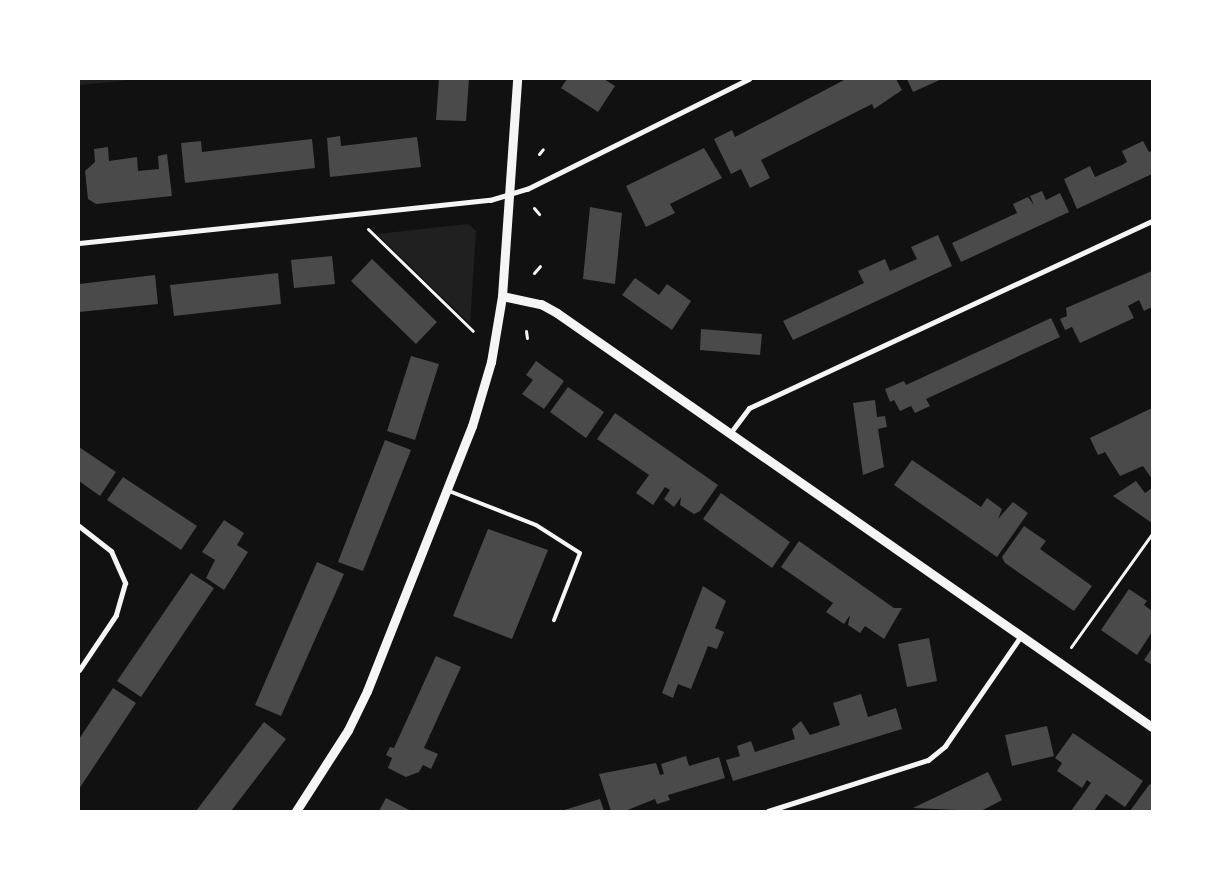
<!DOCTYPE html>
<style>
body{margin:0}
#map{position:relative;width:1231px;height:890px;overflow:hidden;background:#111;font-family:Manrope,sans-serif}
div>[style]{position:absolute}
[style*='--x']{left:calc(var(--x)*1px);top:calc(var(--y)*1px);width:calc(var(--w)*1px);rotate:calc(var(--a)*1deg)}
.green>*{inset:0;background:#202020}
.building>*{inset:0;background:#4a4a4a}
.path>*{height:3px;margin:-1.5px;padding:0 1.5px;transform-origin:1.5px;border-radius:1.5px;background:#f5f5f5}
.service>*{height:4px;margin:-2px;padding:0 2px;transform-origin:2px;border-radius:2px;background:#f5f5f5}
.minor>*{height:5px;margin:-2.5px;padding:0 2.5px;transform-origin:2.5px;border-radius:2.5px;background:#f5f5f5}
.tertiary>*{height:9px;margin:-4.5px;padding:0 4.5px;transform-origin:4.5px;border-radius:4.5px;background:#f5f5f5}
span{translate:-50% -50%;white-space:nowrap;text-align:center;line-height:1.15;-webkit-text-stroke:4.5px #fff;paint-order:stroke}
.frame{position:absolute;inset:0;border:80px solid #fff;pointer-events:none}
</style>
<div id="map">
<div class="green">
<div style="clip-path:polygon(79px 79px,140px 79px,79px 85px)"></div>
<div style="clip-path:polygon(468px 224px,476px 231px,470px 324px,377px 234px)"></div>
</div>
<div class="building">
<div style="clip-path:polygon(439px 79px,469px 79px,466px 121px,436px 120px)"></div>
<div style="clip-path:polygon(567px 79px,604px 79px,615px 86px,598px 112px,561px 88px)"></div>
<div style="clip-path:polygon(846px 79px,896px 79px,902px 90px,874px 109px,872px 104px,761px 160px,770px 178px,750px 188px,741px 169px,731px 174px,714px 139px,732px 130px,735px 137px)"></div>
<div style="clip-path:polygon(907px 79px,942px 79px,913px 92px)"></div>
<div style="clip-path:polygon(340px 136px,341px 146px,417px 137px,421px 167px,330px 177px,327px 138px)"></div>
<div style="clip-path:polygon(312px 139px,315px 168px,185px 183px,181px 143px,201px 141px,202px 152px)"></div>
<div style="clip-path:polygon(1143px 141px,1149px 152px,1152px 151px,1152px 174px,1077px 209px,1064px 179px,1090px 166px,1095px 177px,1122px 165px,1127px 162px,1122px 151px)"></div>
<div style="clip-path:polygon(108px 147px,109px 161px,137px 157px,138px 171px,159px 169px,158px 156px,167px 154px,172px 196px,96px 204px,88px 199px,85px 171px,95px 162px,94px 149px)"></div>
<div style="clip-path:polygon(704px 148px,722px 178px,670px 204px,675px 213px,646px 227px,626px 186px)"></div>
<div style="clip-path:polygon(1042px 191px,1046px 200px,1060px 193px,1069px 212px,961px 262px,952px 243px,1017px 213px,1013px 204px,1028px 197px,1034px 205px,1030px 196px)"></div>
<div style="clip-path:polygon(590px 207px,622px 213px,615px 284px,583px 279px)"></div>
<div style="clip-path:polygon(938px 235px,952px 266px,793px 340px,783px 321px,864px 283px,858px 271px,885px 259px,890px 271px,917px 259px,911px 247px)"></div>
<div style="clip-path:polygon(332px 256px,335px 284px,294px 288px,291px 260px)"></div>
<div style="clip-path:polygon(372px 259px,437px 322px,416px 344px,351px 281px)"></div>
<div style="clip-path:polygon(1152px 271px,1152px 307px,1144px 311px,1139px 300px,1128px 306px,1134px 318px,1080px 343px,1072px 327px,1065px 330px,1060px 319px,1067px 316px,1066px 308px)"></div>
<div style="clip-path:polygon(278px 273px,281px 304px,174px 316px,170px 285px)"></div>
<div style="clip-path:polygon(155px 275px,158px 304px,79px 312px,79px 284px)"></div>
<div style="clip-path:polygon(635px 278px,659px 295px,667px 284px,691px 301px,672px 330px,622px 295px)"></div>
<div style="clip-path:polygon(1051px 318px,1060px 337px,926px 399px,930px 406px,915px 413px,911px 406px,900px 411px,894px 400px,890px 402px,885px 389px,904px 381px,906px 385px)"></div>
<div style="clip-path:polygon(701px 329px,762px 334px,760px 355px,700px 350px)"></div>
<div style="clip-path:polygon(411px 356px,439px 364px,415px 440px,387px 431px)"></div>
<div style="clip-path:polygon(536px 361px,564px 381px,544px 409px,522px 394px,533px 380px,526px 375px)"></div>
<div style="clip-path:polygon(568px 387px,604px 412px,586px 438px,550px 412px)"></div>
<div style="clip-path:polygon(875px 400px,877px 417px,885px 416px,887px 427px,878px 429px,884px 467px,863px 475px,853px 403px)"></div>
<div style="clip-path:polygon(1152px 408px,1152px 479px,1143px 466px,1120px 476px,1105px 452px,1098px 455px,1090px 438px)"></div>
<div style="clip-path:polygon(615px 413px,718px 485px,700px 511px,694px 514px,680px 505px,681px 497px,674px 507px,664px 499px,670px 490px,665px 487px,653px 505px,636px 493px,649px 475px,597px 439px)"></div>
<div style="clip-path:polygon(385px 440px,411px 450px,363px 571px,338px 562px)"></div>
<div style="clip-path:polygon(79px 447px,116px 472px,100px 496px,79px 481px)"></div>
<div style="clip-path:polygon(912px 460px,981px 507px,987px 498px,1002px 509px,998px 519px,1013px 502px,1028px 513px,997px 557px,894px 485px)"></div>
<div style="clip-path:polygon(123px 477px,197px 526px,181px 550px,107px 500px)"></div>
<div style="clip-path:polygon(1136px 481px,1145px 493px,1152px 488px,1152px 523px,1113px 496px)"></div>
<div style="clip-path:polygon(721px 493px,790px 542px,772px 568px,703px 519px)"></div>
<div style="clip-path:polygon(224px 520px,244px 533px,237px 545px,248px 552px,224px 590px,206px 578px,215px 560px,202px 552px)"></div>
<div style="clip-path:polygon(1024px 526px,1046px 541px,1040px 549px,1092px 586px,1074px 611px,1005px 563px,1002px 557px)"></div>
<div style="clip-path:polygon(488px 529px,548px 550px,512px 639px,453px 616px)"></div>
<div style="clip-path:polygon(799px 541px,894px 608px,902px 608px,884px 639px,865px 626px,860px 633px,848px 625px,850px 615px,844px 624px,826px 612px,833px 603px,781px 567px)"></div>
<div style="clip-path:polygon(317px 562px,344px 574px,281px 716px,255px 705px)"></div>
<div style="clip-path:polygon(191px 573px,214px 588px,141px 697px,117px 681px)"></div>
<div style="clip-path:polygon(703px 586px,726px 601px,715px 628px,724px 632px,717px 649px,708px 646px,691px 689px,678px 684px,673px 698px,662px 693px)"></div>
<div style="clip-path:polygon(1129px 589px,1147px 601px,1144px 605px,1152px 611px,1152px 632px,1137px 655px,1101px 630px)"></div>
<div style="clip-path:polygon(929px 638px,937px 681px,907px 687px,898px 644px)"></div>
<div style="clip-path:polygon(1152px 648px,1152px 665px,1144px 660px)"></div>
<div style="clip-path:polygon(436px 656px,461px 667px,424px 748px,438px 754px,431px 769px,423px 765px,419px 772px,406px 777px,388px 768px,392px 758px,386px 755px,390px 747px,394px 748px)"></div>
<div style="clip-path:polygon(113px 688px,136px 703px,79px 789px,79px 739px)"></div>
<div style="clip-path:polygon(861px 694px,868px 717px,896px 708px,902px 729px,733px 781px,726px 760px,740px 756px,737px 746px,751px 741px,755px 752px,795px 739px,792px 729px,801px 721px,810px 735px,840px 725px,833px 703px)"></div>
<div style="clip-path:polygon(264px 722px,286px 739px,273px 756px,231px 811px,196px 811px)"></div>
<div style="clip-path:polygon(1047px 726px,1054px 756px,1012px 766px,1005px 735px)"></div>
<div style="clip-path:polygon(1073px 733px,1143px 781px,1125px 807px,1106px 794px,1094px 811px,1071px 811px,1091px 783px,1087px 780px,1082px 788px,1057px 771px,1062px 763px,1055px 758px)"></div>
<div style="clip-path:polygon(686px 756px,689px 766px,719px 757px,725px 778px,668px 795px,670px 800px,657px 804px,655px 799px,625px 811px,611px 811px,599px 774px,656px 763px,660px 775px,664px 774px,661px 764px)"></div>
<div style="clip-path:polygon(988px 772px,1002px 800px,981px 811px,913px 808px)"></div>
<div style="clip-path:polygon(1152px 783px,1152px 811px,1130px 811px,1149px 785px)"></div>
<div style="clip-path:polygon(386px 798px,411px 811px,379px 811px)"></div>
<div style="clip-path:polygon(600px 799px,604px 811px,561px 811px)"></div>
</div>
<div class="path">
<div style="--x:539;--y:154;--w:6;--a:-51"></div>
<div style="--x:534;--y:208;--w:8;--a:50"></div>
<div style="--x:368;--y:229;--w:146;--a:44.2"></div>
<div style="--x:534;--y:273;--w:9;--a:-49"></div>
<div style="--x:526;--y:331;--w:7;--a:82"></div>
<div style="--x:1071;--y:647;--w:139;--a:-54.4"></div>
</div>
<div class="service">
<div style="--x:449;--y:491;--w:93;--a:21.3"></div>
<div style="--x:536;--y:525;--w:52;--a:32.5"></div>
<div style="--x:580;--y:553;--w:72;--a:111.2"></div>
</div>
<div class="minor">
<div style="--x:79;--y:243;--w:413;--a:-6"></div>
<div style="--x:490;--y:200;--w:39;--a:-17"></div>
<div style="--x:527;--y:189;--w:248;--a:-26.4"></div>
<div style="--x:731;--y:432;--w:30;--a:-53"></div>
<div style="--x:749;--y:408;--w:444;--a:-24.9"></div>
<div style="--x:79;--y:526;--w:41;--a:38"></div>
<div style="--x:111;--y:551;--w:35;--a:66"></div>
<div style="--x:125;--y:583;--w:33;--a:106"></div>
<div style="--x:116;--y:615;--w:66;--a:123.9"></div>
<div style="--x:768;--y:811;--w:168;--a:-17.7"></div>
<div style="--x:928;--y:760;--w:22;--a:-39"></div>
<div style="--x:945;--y:746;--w:134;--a:-55.4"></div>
</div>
<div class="tertiary">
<div style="--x:502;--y:296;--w:40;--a:12"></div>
<div style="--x:541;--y:304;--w:18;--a:29"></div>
<div style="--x:557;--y:313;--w:725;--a:34.83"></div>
<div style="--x:296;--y:811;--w:96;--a:-57.3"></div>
<div style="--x:348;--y:730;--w:43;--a:-64"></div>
<div style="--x:367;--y:691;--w:285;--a:-68.4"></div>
<div style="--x:472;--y:426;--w:67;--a:-73.5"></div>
<div style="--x:491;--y:362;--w:67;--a:-80.5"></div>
<div style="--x:502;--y:296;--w:218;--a:-86"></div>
</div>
<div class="frame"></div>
</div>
